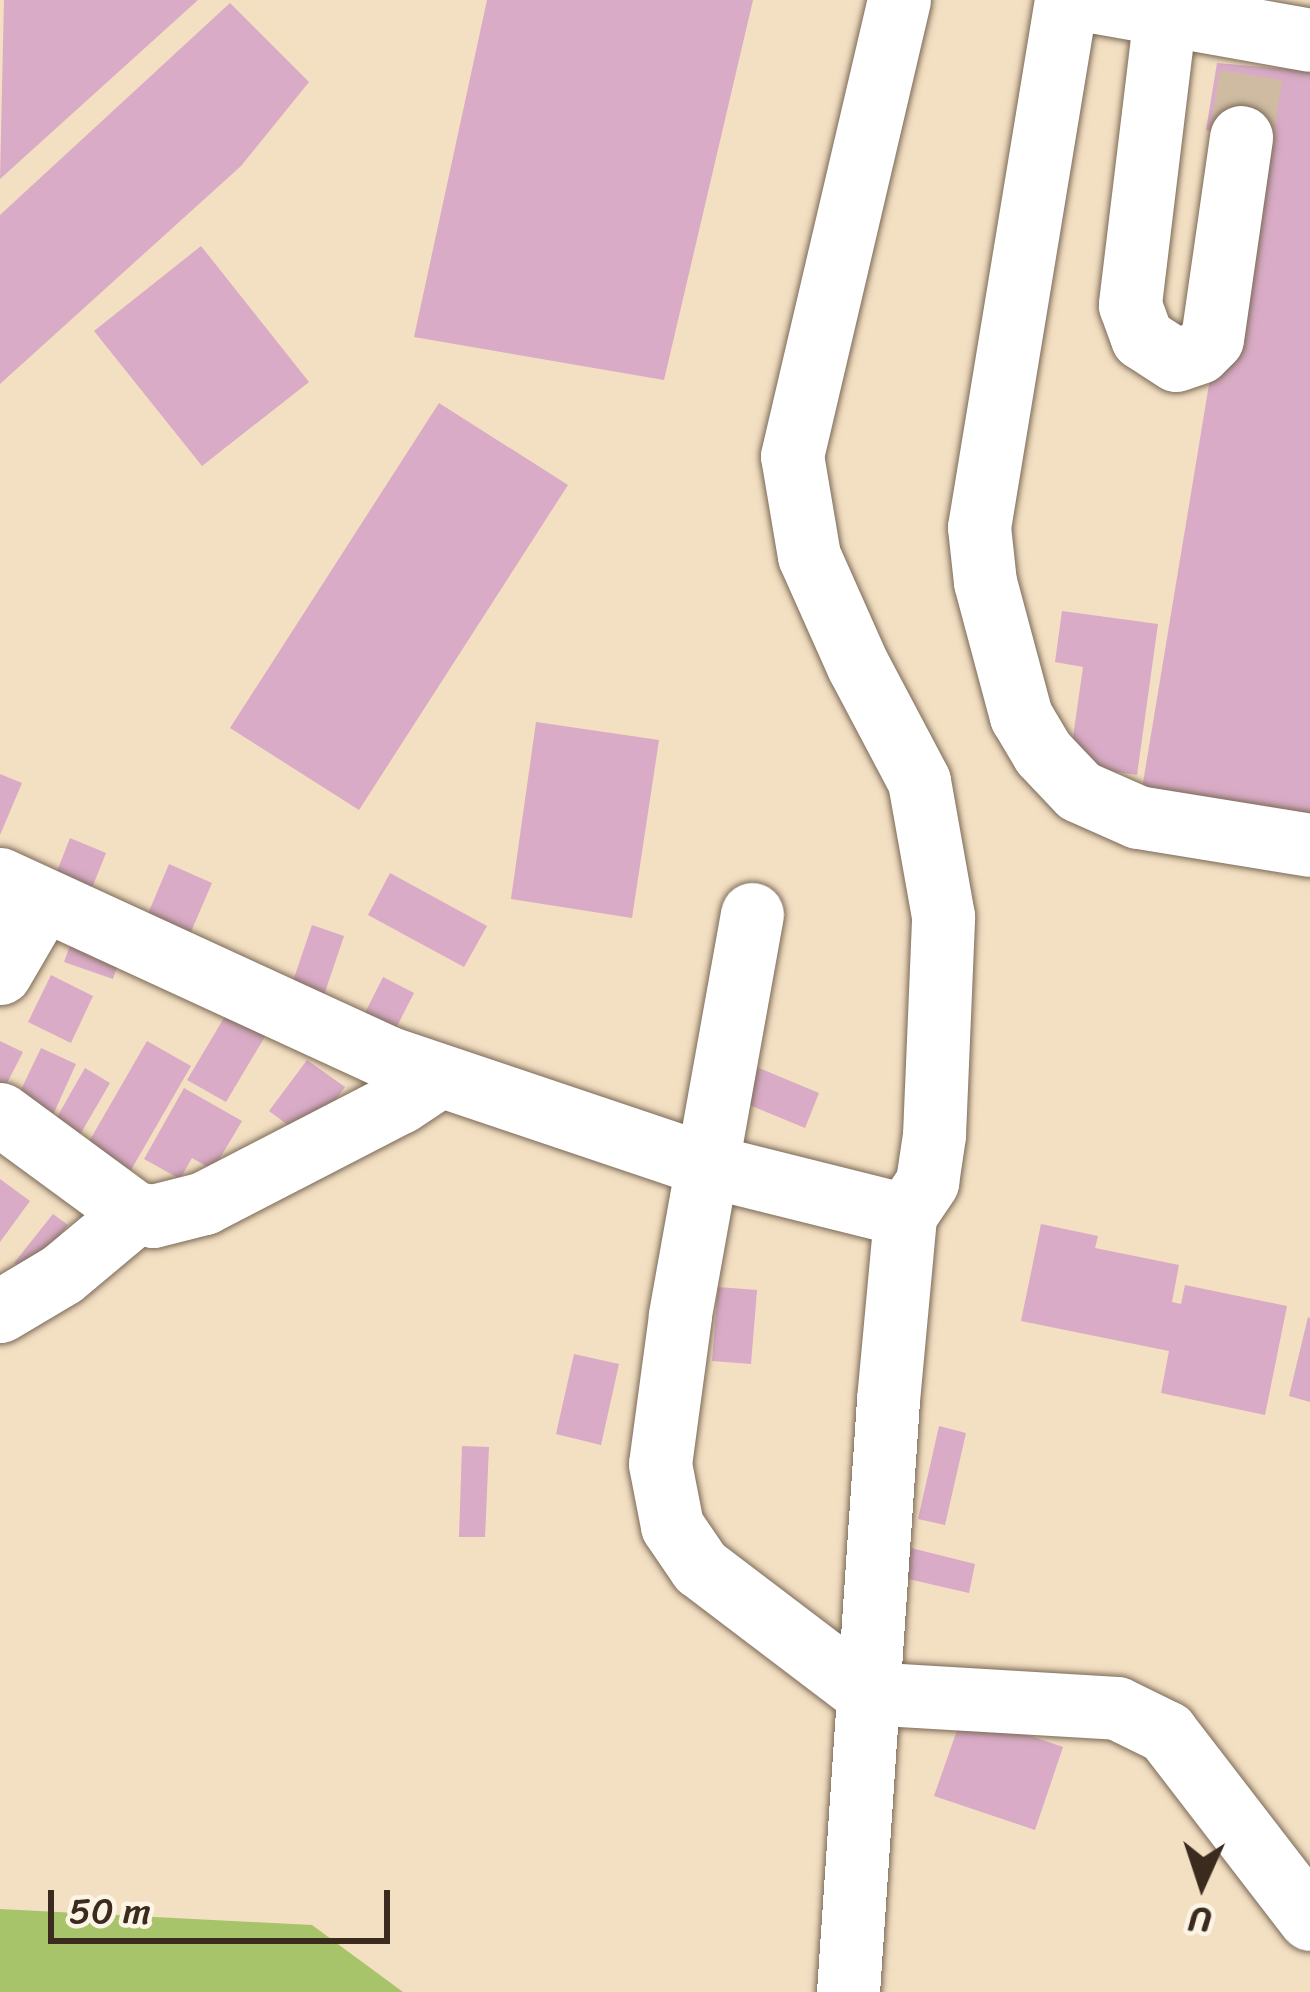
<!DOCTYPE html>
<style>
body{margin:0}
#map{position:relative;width:1310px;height:1992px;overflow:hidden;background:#f3dfc2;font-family:Sriracha,sans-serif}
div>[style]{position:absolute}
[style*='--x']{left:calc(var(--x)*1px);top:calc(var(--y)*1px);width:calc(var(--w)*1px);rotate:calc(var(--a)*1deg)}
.green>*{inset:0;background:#a8c46b}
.building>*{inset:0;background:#d9abc6}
.minor-tunnel>*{height:63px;margin-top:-31.5px;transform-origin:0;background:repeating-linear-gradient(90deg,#cebba1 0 63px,transparent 0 95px)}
.roads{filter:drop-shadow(0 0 3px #7b6957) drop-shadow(0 0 3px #7b6957)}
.minor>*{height:63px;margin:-31.5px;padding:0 31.5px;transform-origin:31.5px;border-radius:31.5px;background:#fff}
span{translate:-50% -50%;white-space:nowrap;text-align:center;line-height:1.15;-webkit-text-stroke:12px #fcf5e5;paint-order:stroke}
.north{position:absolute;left:1142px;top:1824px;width:120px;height:120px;-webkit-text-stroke:9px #fcf5e5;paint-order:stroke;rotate:183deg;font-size:33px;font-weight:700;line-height:48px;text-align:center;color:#3b2a1e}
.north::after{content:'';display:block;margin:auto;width:42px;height:54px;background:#3b2a1e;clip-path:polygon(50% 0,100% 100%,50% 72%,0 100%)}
.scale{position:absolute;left:48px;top:1890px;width:342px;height:54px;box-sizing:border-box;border:6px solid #3b2a1e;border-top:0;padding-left:15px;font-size:36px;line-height:42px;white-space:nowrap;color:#3b2a1e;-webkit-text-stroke:9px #fcf5e5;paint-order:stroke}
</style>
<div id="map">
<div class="green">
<div style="clip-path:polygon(0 1909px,312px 1925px,403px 1992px,0 1992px)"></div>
</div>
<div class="building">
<div style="clip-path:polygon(4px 0,198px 0,0 179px)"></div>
<div style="clip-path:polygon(487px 0,753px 0,664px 380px,414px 337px)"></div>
<div style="clip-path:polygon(230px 3px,309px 82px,241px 166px,0 384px,0 215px)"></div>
<div style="clip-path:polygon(1217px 63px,1310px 71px,1310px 822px,1141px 795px,1250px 137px,1206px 130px)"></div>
<div style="clip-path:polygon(201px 246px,309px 382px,202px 466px,94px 331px)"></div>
<div style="clip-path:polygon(439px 403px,568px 485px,359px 810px,230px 728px)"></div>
<div style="clip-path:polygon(1062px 611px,1158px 624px,1137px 775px,1069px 765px,1083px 667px,1055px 662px)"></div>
<div style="clip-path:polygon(536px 722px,659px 740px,632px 918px,511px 899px)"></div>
<div style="clip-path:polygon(0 774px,22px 783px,0 835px)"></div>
<div style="clip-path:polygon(70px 838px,106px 853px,88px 898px,52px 884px)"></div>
<div style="clip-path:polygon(169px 864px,212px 883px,187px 941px,144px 923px)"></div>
<div style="clip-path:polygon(390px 873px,487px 926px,464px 967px,368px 915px)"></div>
<div style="clip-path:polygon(312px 925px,344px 936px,321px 1004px,289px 993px)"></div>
<div style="clip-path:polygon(74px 935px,122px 952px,113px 979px,64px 962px)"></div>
<div style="clip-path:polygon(51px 975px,93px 996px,71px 1043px,28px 1022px)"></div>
<div style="clip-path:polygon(383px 977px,414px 993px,393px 1034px,362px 1019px)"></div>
<div style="clip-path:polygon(234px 1001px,273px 1023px,226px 1102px,187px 1080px)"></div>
<div style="clip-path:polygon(0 1041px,23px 1052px,6px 1085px,0 1083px)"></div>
<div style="clip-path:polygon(147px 1041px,191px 1066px,131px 1170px,87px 1145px)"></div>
<div style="clip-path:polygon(41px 1048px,76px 1064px,52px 1117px,16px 1100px)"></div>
<div style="clip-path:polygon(307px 1060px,345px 1087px,307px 1139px,269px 1111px)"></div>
<div style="clip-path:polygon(742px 1061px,819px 1093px,805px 1128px,728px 1096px)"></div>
<div style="clip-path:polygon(85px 1068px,110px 1083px,70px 1152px,45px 1138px)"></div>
<div style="clip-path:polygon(184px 1088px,242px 1121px,213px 1170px,192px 1158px,180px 1179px,144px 1159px)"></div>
<div style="clip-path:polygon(0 1179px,30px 1201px,0 1242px)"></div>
<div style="clip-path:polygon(53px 1214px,68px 1225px,29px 1274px,14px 1263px)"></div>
<div style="clip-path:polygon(1041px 1224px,1098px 1236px,1095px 1248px,1179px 1265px,1172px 1302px,1181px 1304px,1185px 1285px,1287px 1306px,1265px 1415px,1161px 1393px,1169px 1351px,1021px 1321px)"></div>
<div style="clip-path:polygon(718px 1287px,757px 1290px,751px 1364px,712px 1361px)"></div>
<div style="clip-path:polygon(1308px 1317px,1310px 1318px,1310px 1402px,1289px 1396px)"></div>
<div style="clip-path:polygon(574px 1354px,619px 1364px,601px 1445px,556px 1434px)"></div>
<div style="clip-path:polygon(939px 1426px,966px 1433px,945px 1525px,918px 1519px)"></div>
<div style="clip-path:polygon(462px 1446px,489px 1447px,485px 1537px,459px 1537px)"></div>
<div style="clip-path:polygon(911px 1548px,975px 1564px,969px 1593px,904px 1578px)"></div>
<div style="clip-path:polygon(963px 1713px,1063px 1747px,1035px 1830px,934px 1796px)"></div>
</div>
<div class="minor-tunnel">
<div style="--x:1241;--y:137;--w:69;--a:-80.8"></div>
</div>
<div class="roads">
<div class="minor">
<div style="--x:1066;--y:0;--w:534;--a:99.37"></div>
<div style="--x:979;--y:527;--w:55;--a:83.8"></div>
<div style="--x:985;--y:582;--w:139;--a:75"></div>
<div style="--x:1021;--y:716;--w:43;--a:59.3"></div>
<div style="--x:1043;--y:753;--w:52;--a:46.5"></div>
<div style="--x:1079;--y:791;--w:64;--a:23.8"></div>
<div style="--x:1138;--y:817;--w:174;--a:9.2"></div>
<div style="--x:1086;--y:0;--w:228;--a:10.1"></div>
<div style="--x:1165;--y:14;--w:293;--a:96.9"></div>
<div style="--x:1130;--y:305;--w:35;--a:70"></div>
<div style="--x:1142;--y:338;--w:40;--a:32.9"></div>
<div style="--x:1176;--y:360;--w:24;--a:-19"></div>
<div style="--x:1199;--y:352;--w:18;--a:-45"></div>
<div style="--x:1212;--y:339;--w:204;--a:-81.8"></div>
<div style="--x:0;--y:879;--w:428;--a:24.7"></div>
<div style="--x:389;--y:1058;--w:338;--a:18.6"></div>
<div style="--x:709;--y:1166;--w:202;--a:14"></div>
<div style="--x:752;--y:914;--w:408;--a:100.2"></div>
<div style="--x:680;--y:1316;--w:149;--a:97.7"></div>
<div style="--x:660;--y:1464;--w:63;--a:79"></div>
<div style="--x:672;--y:1526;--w:50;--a:55.7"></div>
<div style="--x:700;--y:1567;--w:208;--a:37.2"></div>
<div style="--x:866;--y:1693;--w:251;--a:3.4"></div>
<div style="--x:1117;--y:1708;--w:55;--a:26.1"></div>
<div style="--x:1166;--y:1732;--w:236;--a:52.4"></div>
<div style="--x:0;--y:973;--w:83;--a:-59.7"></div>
<div style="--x:0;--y:1114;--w:167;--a:36.3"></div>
<div style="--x:135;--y:1213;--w:18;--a:9"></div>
<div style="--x:153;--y:1216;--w:53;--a:-14.3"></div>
<div style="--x:204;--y:1203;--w:220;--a:-27.3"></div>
<div style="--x:400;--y:1102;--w:47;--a:-33.7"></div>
<div style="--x:0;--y:1311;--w:72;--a:-30.8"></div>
<div style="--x:62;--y:1274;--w:95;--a:-39.9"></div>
<div style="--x:848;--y:1992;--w:593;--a:-86.13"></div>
<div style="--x:888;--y:1400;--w:186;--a:-84.7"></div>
<div style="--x:905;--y:1215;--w:40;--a:-56"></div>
<div style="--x:927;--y:1182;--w:48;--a:-81.5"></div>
<div style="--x:934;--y:1135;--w:219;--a:-87.6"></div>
<div style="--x:943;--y:916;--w:137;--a:-100.1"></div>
<div style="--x:919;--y:781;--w:130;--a:-117.9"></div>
<div style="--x:858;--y:666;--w:120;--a:-114"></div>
<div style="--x:809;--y:556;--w:101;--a:-99.6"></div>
<div style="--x:792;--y:456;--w:468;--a:-76.8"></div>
</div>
</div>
<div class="north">U</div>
<div class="scale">50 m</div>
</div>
